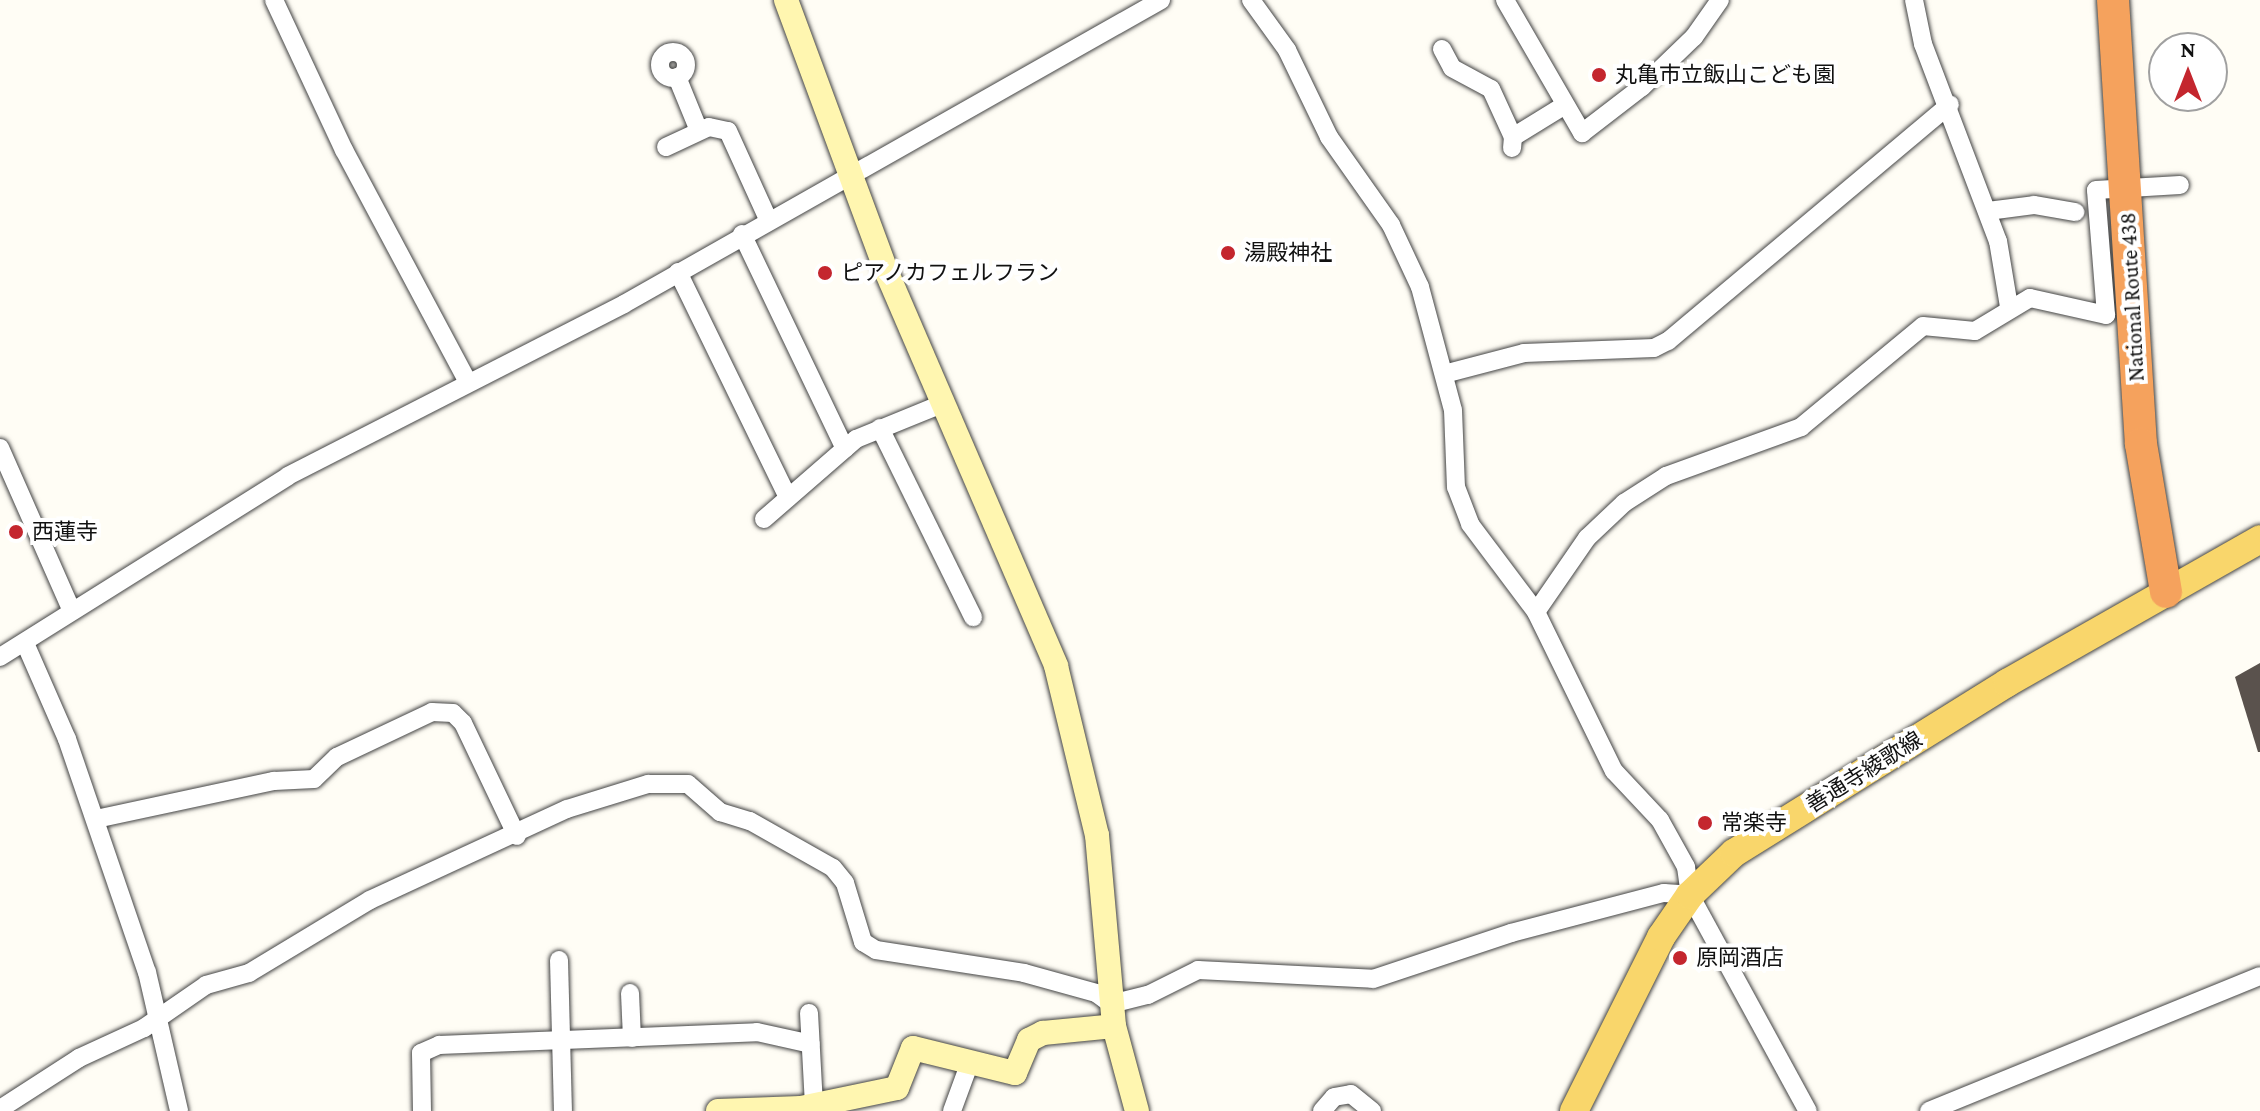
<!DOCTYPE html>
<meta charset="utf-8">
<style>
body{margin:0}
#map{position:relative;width:2260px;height:1111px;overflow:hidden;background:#fffdf5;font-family:"Crimson Pro","Noto Sans JP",serif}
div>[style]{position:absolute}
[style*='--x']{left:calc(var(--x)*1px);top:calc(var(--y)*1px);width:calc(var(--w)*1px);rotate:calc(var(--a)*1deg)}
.building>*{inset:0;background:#5a524d}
.roads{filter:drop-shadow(0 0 2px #444) drop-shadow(0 0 2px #444)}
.street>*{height:18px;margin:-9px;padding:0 9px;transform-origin:9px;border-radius:9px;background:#fff}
.street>.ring{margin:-9px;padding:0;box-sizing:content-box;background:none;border:18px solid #fff;border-radius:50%}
.secondary>*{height:24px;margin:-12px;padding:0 12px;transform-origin:12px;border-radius:12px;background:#fff6b0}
.primary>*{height:28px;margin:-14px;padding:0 14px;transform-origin:14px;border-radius:14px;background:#f9d66b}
.highway>*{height:32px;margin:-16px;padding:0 16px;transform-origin:16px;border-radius:16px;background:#f5a25d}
.dots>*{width:22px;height:22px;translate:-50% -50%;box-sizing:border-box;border:4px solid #fff;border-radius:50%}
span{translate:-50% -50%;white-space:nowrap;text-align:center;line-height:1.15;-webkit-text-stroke:8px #fff;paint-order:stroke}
.poi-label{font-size:22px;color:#111}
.left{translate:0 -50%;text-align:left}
.street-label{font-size:22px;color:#111}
.north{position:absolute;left:2148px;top:32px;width:80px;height:80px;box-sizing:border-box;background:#fff;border:2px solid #a0a0a0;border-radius:50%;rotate:0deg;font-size:22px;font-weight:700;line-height:32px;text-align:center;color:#111}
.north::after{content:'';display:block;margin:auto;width:28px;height:36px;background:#c4262e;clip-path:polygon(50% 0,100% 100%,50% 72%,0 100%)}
</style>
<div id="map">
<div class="building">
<div style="clip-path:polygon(2260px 663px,2260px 752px,2258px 752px,2235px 677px)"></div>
</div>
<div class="roads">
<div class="street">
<div style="--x:274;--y:0;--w:166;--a:65"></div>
<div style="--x:344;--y:150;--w:263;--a:61.9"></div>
<div style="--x:1251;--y:0;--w:62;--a:54.2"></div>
<div style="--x:1287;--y:50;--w:97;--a:64.2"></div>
<div style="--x:1329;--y:137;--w:108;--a:54.8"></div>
<div style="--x:1391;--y:225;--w:68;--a:64.9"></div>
<div style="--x:1420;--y:287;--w:127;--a:75"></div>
<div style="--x:1453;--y:410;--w:77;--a:87.8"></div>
<div style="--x:1456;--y:487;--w:40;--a:69"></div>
<div style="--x:1470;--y:524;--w:110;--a:53.1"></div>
<div style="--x:1536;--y:612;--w:177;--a:63.9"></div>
<div style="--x:1614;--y:771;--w:67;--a:46.8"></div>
<div style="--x:1660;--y:820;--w:54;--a:61"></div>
<div style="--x:1686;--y:867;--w:28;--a:82"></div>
<div style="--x:1690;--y:895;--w:246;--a:61.4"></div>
<div style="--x:1505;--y:0;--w:154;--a:59.9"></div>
<div style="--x:1582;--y:133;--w:76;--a:-37.5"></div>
<div style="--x:1642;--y:87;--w:72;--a:-43.9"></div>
<div style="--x:1694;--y:37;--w:45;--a:-54.9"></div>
<div style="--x:1914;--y:0;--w:45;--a:78.4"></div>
<div style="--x:1923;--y:44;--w:211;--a:69.2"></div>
<div style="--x:1998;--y:241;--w:67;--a:80.5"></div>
<div style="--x:1442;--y:49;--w:21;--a:62"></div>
<div style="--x:1452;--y:68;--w:44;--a:28.3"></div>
<div style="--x:1491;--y:89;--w:53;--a:65.4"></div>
<div style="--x:1513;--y:137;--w:11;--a:95"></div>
<div class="ring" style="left:660px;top:52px;width:8px;height:8px"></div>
<div style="--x:677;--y:77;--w:58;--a:67.8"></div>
<div style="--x:1513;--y:137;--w:61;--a:-31.6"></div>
<div style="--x:666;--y:147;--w:47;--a:-24.9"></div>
<div style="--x:709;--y:127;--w:19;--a:12"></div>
<div style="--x:728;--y:131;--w:97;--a:65.6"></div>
<div style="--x:1988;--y:211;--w:46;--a:-7.4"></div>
<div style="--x:2034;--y:205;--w:42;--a:9.7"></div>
<div style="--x:742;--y:234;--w:238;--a:64.4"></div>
<div style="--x:678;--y:272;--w:251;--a:64"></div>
<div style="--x:1444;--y:374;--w:83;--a:-14.7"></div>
<div style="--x:1524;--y:353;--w:130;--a:-2.2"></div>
<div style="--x:1654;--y:348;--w:16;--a:-27"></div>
<div style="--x:1668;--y:341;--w:368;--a:-40"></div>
<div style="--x:880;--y:428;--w:211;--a:63.8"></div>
<div style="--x:0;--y:448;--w:176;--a:66.2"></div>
<div style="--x:764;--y:519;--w:122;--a:-41"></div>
<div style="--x:856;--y:439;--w:95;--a:-22.2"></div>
<div style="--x:1536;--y:612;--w:90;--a:-55.4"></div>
<div style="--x:1587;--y:538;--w:51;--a:-43.4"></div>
<div style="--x:1624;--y:503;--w:50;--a:-32.7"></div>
<div style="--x:1666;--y:476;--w:144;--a:-19.9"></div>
<div style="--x:1801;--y:427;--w:158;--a:-39.6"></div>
<div style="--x:1923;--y:326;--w:52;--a:5.5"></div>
<div style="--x:1975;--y:331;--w:64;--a:-31"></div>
<div style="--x:2030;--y:298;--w:78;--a:12.6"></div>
<div style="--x:2106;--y:315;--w:125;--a:-94.6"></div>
<div style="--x:2096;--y:190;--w:84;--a:-3.4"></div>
<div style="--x:25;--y:643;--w:105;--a:66.4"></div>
<div style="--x:67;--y:739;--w:246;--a:71.1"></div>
<div style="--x:147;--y:972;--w:143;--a:77"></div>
<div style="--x:0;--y:657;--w:340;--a:-32.1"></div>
<div style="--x:288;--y:476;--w:377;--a:-27.1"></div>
<div style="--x:624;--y:304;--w:617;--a:-29.51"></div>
<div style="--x:96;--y:819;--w:182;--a:-12.1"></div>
<div style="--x:274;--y:781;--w:40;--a:-2.9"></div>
<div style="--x:314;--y:779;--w:32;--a:-44"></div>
<div style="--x:337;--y:757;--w:105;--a:-25.3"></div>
<div style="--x:432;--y:712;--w:21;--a:3"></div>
<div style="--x:453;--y:713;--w:14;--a:45"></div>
<div style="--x:463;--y:723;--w:125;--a:64.5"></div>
<div style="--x:559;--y:960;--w:151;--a:88.5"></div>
<div style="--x:630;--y:993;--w:45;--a:87.5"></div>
<div style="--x:809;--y:1013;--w:92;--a:86.9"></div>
<div style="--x:0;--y:1109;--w:94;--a:-32.8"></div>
<div style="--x:79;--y:1058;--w:72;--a:-24.8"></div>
<div style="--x:144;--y:1028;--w:75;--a:-34.7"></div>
<div style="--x:206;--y:985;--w:45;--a:-15.6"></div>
<div style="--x:249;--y:973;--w:141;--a:-31.1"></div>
<div style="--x:370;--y:900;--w:217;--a:-24.8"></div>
<div style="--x:567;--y:809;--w:85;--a:-17.2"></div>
<div style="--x:648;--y:784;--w:40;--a:0"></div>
<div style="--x:688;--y:784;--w:43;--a:41.2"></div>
<div style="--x:720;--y:812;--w:31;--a:17"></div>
<div style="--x:750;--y:821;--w:95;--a:29.5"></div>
<div style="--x:833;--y:868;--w:19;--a:51"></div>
<div style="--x:845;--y:883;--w:62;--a:73"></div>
<div style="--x:863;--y:942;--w:15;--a:32"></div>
<div style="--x:876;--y:950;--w:150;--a:8.8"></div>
<div style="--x:1024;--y:973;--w:75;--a:15.5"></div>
<div style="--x:1096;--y:993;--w:19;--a:36"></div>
<div style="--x:1111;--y:1004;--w:38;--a:-14"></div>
<div style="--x:1148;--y:995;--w:56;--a:-26.6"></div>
<div style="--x:1198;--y:970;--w:175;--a:2.9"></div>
<div style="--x:1373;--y:979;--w:145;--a:-18.4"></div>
<div style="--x:1511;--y:933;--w:158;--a:-14.7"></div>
<div style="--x:1664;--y:893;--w:26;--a:4"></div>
<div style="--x:422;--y:1111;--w:58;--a:-91"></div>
<div style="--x:421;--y:1053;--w:20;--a:-24"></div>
<div style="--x:439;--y:1045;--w:318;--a:-2.3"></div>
<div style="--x:757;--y:1032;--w:55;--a:12.5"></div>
<div style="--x:952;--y:1111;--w:52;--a:-69.8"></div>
<div style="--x:1322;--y:1111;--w:18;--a:-49"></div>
<div style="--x:1334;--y:1097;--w:17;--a:-10"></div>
<div style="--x:1351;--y:1094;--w:27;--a:39"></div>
<div style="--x:1929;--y:1111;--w:357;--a:-22.2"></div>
</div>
<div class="secondary">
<div style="--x:786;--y:0;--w:291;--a:69.7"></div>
<div style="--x:887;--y:273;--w:428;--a:66.7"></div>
<div style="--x:1056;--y:666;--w:174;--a:76.4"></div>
<div style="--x:1097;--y:835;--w:192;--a:84.9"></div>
<div style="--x:1114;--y:1026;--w:88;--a:74.9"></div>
<div style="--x:718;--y:1111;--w:83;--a:-2.1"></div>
<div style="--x:801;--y:1108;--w:98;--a:-11.8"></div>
<div style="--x:897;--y:1088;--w:43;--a:-68.2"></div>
<div style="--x:913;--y:1048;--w:105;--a:13.8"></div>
<div style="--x:1015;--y:1073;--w:36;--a:-67"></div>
<div style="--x:1029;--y:1040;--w:16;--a:-27"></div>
<div style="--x:1043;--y:1033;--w:71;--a:-5.6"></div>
</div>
<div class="primary">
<div style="--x:1574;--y:1111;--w:195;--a:-63.4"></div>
<div style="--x:1661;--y:937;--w:51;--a:-55.4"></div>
<div style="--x:1690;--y:895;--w:61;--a:-43.7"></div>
<div style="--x:1734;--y:853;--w:322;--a:-31.9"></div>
<div style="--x:2007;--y:683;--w:291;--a:-29.6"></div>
</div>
<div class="highway">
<div style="--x:2113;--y:0;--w:445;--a:86.4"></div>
<div style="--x:2141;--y:444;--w:150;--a:80.4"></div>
</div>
</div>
<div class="dots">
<div style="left:1599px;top:75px;background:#c4262e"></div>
<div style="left:1228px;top:253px;background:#c4262e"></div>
<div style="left:825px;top:273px;background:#c4262e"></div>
<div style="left:16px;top:532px;background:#c4262e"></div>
<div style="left:1705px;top:823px;background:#c4262e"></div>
<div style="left:1680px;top:958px;background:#c4262e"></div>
</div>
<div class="poi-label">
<span class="left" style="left:1615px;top:75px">丸亀市立飯山こども園</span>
<span class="left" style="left:1244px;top:253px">湯殿神社</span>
<span class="left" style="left:841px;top:273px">ピアノカフェルフラン</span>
<span class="left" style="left:32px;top:532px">西蓮寺</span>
<span class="left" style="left:1721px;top:823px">常楽寺</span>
<span class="left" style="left:1696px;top:958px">原岡酒店</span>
</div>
<div class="street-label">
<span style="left:2132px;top:297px;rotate:-93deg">National Route 438</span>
<span style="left:1864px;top:772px;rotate:-32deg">善通寺綾歌線</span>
</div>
<div class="north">N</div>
</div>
